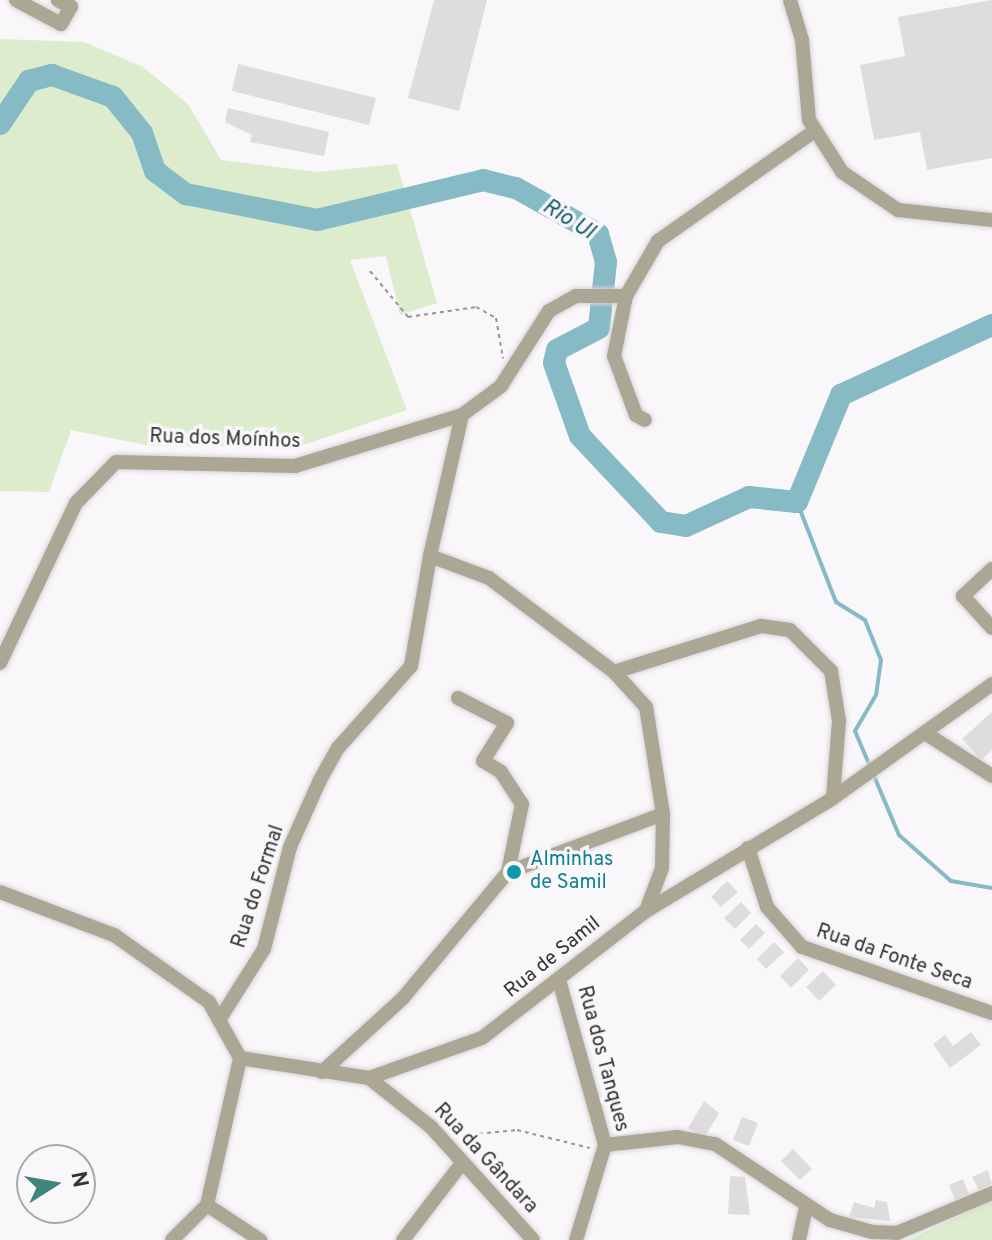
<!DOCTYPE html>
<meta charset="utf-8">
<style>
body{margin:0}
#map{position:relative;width:992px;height:1240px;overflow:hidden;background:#f9f7fa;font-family:Overpass,sans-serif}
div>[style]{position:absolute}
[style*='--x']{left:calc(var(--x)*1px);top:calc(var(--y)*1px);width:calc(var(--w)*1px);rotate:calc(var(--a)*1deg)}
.green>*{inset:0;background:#dceccd}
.stream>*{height:4px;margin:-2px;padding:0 2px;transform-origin:2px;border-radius:2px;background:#86bac5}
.river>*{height:22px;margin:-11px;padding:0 11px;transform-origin:11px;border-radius:11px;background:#86bac5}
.building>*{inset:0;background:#dedcdf}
.path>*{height:2px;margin-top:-1px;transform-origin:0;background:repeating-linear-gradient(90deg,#969597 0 4px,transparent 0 8px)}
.roads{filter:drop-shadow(0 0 2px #d6d4d7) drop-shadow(0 0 2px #d6d4d7)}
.minor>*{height:14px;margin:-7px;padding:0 7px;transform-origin:7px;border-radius:7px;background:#aca695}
.dots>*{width:22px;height:22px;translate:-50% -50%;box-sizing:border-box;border:4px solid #f9f7fa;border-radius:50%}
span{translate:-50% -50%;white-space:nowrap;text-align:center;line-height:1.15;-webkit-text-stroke:7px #f9f7fa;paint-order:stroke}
.street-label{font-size:20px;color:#343435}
.culture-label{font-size:20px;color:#0d838f}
.left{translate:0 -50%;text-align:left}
.water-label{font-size:22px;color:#125b67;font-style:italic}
.north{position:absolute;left:16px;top:1144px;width:80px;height:80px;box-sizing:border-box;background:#f9f7fa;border:2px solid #aaa9ab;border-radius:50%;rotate:79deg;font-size:22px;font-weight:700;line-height:32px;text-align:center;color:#343435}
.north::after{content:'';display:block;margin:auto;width:28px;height:36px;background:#3e857d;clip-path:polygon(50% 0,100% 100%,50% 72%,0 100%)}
</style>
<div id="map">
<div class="green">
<div style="clip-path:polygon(0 39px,84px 42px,143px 67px,188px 104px,221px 160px,317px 172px,397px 164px,437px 303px,400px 315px,386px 256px,350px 260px,407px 410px,297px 447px,151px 446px,71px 430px,49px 492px,0 491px)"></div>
<div style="clip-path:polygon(992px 1200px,992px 1240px,908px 1240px,915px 1237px)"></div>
</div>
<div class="stream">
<div style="--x:797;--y:502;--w:107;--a:68.7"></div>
<div style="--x:836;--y:602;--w:34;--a:32"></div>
<div style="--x:865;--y:620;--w:43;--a:68.2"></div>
<div style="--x:881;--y:660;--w:35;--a:98"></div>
<div style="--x:876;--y:695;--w:42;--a:120.3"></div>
<div style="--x:855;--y:731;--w:113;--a:67.1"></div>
<div style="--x:899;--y:835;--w:69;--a:41.5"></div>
<div style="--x:951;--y:881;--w:42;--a:9.7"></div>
</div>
<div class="river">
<div style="--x:0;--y:124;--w:52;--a:-56"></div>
<div style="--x:29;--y:81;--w:24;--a:-15"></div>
<div style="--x:52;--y:75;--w:65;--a:19.8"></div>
<div style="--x:113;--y:97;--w:46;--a:51.1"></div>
<div style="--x:142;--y:133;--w:40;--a:71.1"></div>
<div style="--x:155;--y:171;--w:39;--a:37"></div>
<div style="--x:186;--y:194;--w:134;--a:11.2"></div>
<div style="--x:317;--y:220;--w:171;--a:-13.5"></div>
<div style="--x:483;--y:180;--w:34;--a:14"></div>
<div style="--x:516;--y:188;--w:94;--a:29.3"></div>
<div style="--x:598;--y:234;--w:29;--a:74"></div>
<div style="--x:606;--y:262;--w:66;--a:96.1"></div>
<div style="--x:599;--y:328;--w:47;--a:152.4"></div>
<div style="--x:557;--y:350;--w:13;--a:103"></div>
<div style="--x:554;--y:363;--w:77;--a:70.4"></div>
<div style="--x:580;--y:436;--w:118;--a:46.7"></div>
<div style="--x:661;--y:522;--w:25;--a:9"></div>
<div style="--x:686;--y:526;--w:69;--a:-24.7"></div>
<div style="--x:749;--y:497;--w:48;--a:5.9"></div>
<div style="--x:797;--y:502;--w:116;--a:-67.6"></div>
<div style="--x:841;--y:395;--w:166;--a:-24.9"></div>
</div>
<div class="building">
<div style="clip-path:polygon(434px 0,487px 0,459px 111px,408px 98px)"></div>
<div style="clip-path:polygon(992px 0,992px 158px,927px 170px,920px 132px,874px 140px,860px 65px,905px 56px,898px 17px)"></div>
<div style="clip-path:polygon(238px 64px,376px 98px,369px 125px,232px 91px)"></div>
<div style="clip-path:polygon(228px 108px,329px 132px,324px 156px,250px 142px,252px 135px,225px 122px)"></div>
<div style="clip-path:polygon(992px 712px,992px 750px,981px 760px,962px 739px)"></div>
<div style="clip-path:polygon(727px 881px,738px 892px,721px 907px,711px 897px)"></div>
<div style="clip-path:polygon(741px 902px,751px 913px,735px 929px,724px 918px)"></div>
<div style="clip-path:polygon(756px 924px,765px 933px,749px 949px,740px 940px)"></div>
<div style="clip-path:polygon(774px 942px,784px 952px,766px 969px,757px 959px)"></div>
<div style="clip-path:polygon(798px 958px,809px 970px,791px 988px,780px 976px)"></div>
<div style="clip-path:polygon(823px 971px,836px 985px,819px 1001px,806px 987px)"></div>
<div style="clip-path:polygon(971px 1032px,981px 1045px,950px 1068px,933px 1044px,945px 1035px,953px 1046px)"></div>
<div style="clip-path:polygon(704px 1101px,719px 1113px,704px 1138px,688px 1128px)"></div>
<div style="clip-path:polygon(742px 1117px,758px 1123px,749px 1146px,733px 1140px)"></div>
<div style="clip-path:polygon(793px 1149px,812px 1169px,800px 1180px,781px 1161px)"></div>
<div style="clip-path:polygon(988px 1170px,992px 1184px,979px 1190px,972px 1177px)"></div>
<div style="clip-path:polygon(730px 1176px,745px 1177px,750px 1215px,728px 1214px)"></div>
<div style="clip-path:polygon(963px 1179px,969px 1194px,955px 1200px,949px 1185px)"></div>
<div style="clip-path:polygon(876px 1200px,887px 1202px,890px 1221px,849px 1217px,854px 1202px,874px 1208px)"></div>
</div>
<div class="path">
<div style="--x:370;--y:271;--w:60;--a:50.4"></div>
<div style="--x:408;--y:317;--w:69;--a:-8.4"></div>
<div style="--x:476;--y:307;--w:23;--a:29"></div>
<div style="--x:496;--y:318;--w:41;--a:80.1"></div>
<div style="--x:455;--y:1136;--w:62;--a:-5.5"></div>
<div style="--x:517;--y:1130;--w:75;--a:13.9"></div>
</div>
<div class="roads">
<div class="minor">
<div style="--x:16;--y:0;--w:51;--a:28.1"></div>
<div style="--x:61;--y:24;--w:20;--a:-60"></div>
<div style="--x:71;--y:7;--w:15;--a:-152"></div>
<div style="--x:790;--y:0;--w:42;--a:73.3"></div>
<div style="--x:802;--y:40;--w:80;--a:85"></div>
<div style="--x:809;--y:120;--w:62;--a:57.6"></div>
<div style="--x:842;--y:172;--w:68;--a:34.2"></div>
<div style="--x:898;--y:210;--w:95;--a:6.1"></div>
<div style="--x:626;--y:296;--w:61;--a:101.3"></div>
<div style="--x:614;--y:356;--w:63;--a:69.6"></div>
<div style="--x:636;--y:415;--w:10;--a:29"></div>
<div style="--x:462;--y:415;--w:145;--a:102.8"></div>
<div style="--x:430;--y:556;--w:63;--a:20.4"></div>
<div style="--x:489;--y:578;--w:156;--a:36.9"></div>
<div style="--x:992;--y:569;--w:40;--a:137"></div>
<div style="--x:963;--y:596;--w:43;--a:47.8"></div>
<div style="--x:0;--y:663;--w:177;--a:-64.6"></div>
<div style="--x:76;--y:503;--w:57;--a:-45.7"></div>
<div style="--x:116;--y:462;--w:179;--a:1.3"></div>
<div style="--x:295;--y:466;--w:175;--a:-17"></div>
<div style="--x:462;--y:415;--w:49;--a:-36.6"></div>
<div style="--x:501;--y:386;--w:89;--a:-57.4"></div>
<div style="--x:549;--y:311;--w:31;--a:-29"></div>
<div style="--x:576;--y:296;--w:50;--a:0"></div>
<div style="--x:626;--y:296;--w:64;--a:-59.8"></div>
<div style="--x:658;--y:241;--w:189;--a:-35.1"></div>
<div style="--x:458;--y:698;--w:55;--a:27"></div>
<div style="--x:507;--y:723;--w:45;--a:122.3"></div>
<div style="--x:483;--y:761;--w:21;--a:31"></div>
<div style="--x:501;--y:772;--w:38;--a:57"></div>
<div style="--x:522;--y:804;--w:69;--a:101.6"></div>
<div style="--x:928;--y:735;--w:76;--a:32.6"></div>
<div style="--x:748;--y:848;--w:62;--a:72.1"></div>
<div style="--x:767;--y:907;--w:53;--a:48.8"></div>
<div style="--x:802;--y:947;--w:201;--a:19.2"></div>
<div style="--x:0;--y:892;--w:122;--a:20.7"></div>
<div style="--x:114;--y:935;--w:116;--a:35.2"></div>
<div style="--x:209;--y:1002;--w:64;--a:61"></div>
<div style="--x:240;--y:1058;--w:131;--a:8.8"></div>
<div style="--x:369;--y:1078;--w:120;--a:-19.5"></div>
<div style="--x:482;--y:1038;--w:207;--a:-37.8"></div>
<div style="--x:646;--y:911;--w:218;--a:-31.1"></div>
<div style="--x:833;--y:798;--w:196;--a:-35.6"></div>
<div style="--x:646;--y:911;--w:46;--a:-69.6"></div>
<div style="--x:662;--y:868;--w:54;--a:-88.9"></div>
<div style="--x:663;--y:814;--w:108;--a:-99"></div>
<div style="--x:646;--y:707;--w:47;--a:-132.4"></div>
<div style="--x:614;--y:672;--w:154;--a:-17.4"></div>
<div style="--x:761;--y:626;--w:29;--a:8"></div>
<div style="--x:790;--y:630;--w:58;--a:45"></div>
<div style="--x:831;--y:671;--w:51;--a:80.9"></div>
<div style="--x:839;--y:721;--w:77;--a:94.5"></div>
<div style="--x:559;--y:980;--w:171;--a:74.4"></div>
<div style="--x:605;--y:1145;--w:99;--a:107"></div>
<div style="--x:221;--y:1017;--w:80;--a:-57.7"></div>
<div style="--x:264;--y:949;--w:105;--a:-75.7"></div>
<div style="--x:290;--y:847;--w:73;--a:-65.9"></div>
<div style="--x:320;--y:780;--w:37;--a:-61"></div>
<div style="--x:338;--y:748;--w:110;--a:-48.3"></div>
<div style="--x:411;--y:666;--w:112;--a:-80.2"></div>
<div style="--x:322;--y:1072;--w:110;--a:-42.4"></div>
<div style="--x:403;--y:998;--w:164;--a:-50.2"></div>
<div style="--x:508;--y:872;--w:165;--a:-20.5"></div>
<div style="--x:369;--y:1078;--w:79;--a:38.3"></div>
<div style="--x:431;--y:1127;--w:152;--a:47.9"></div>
<div style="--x:605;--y:1145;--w:73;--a:-6.3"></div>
<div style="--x:678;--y:1137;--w:38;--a:11"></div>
<div style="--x:715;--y:1144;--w:138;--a:33.5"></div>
<div style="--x:830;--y:1220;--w:44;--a:15.9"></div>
<div style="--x:872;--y:1232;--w:25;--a:2"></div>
<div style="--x:897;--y:1233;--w:103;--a:-22.8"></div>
<div style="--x:207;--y:1205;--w:64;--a:33.4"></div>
<div style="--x:172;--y:1240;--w:49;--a:-45"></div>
<div style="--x:207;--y:1205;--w:151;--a:-77.3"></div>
<div style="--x:403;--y:1240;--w:97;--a:-52.5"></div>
<div style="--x:799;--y:1240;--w:35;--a:-78"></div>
</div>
</div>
<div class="dots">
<div style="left:514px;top:872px;background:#0f9aa8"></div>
</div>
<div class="street-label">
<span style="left:225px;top:440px;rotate:2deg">Rua dos Moínhos</span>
<span style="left:259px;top:887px;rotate:-72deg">Rua do Formal</span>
<span style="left:553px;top:958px;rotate:-39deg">Rua de Samil</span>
<span style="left:894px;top:958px;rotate:19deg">Rua da Fonte Seca</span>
<span style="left:602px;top:1059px;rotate:75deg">Rua dos Tanques</span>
<span style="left:485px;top:1159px;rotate:47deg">Rua da Gândara</span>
</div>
<div class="culture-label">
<span class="left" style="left:530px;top:872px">Alminhas<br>de Samil</span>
</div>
<div class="water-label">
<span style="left:568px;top:220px;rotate:32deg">Rio Ul</span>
</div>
<div class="north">N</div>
</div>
